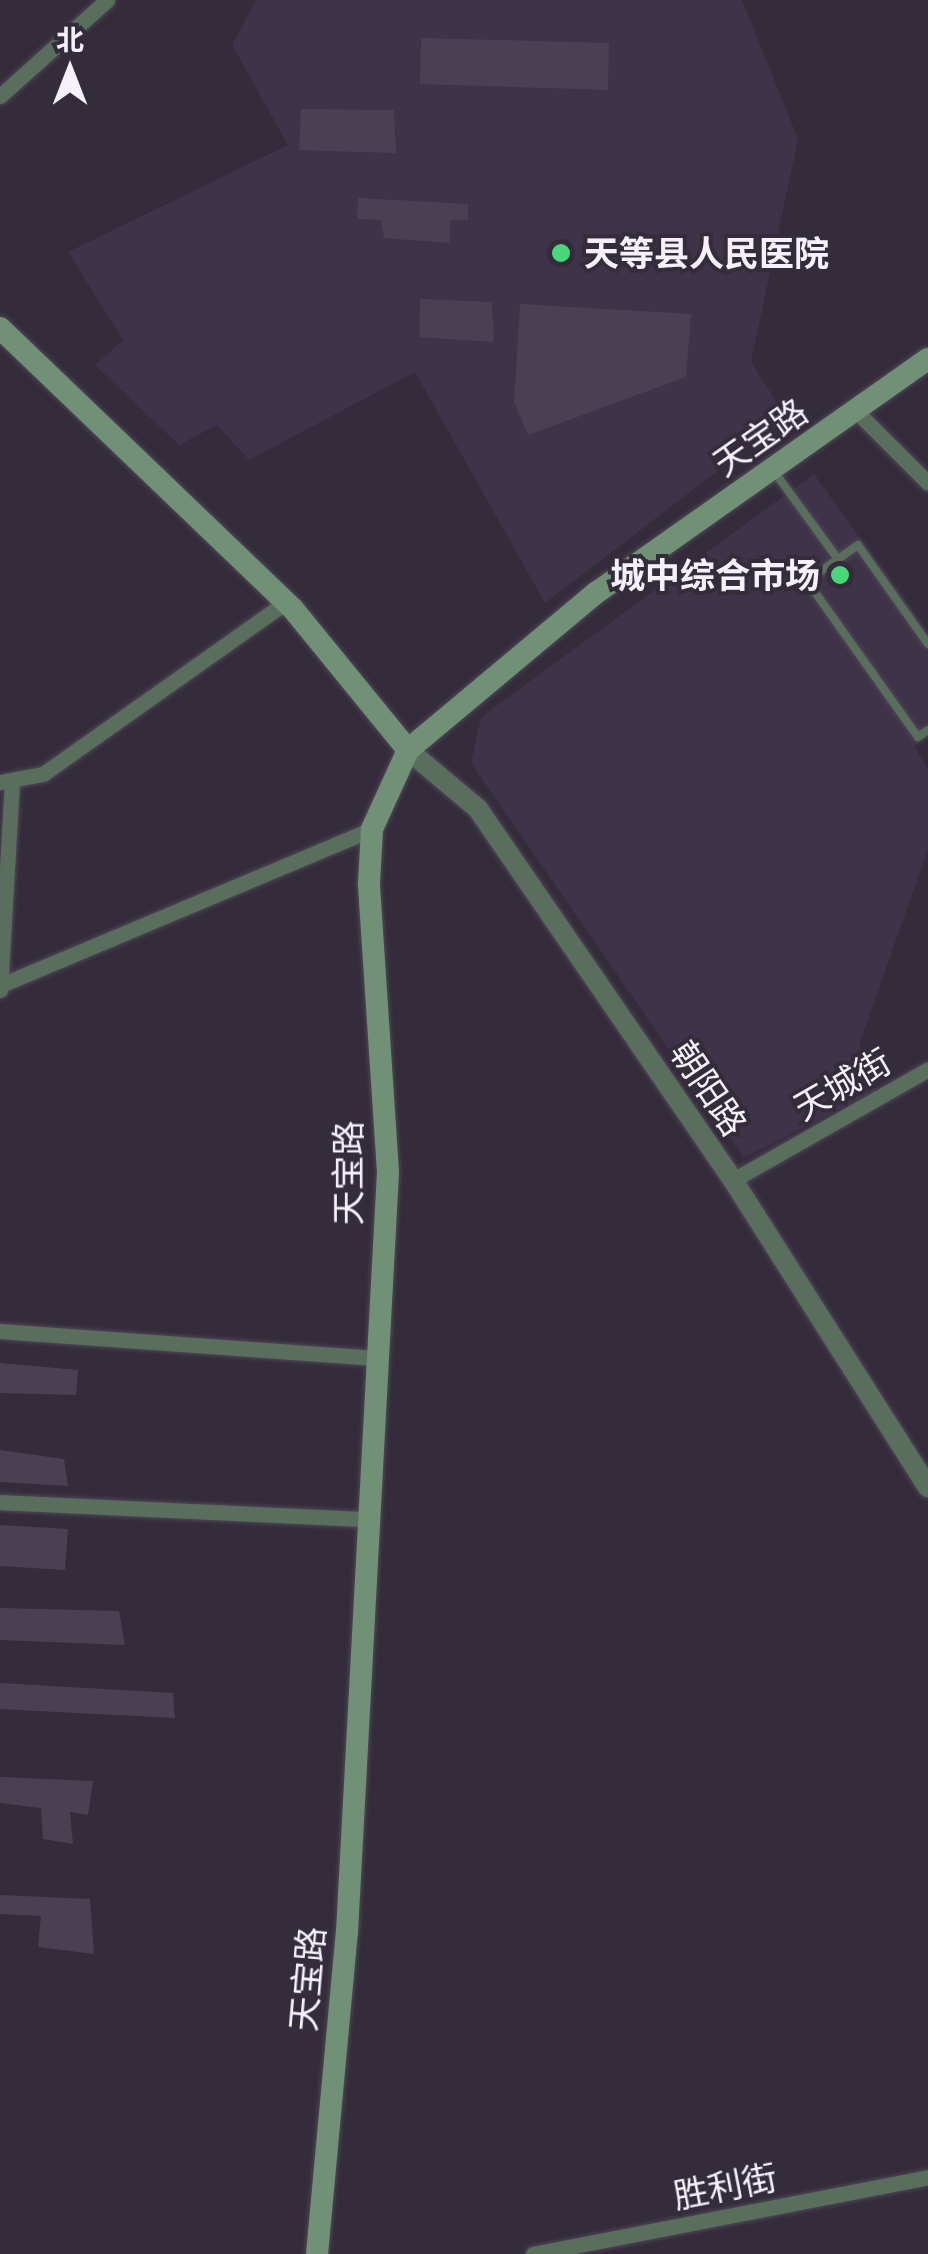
<!DOCTYPE html>
<meta charset="utf-8">
<style>
body{margin:0}
#map{position:relative;width:928px;height:2254px;overflow:hidden;background:#342c3b;font-family:"PT Sans Narrow","Noto Sans SC",sans-serif}
div>[style]{position:absolute}
[style*='--x']{left:calc(var(--x)*1px);top:calc(var(--y)*1px);width:calc(var(--w)*1px);rotate:calc(var(--a)*1deg)}
.built>*{inset:0;background:#3e3348}
.building>*{inset:0;background:#494151}
.roads{filter:drop-shadow(0 0 2px #4f4756) drop-shadow(0 0 2px #4f4756)}
.service>*{height:8px;margin:-4px;padding:0 4px;transform-origin:4px;border-radius:4px;background:#5a6e5e}
.minor>*{height:15px;margin:-7.5px;padding:0 7.5px;transform-origin:7.5px;border-radius:7.5px;background:#5a6e5e}
.tertiary>*{height:20px;margin:-10px;padding:0 10px;transform-origin:10px;border-radius:10px;background:#5a6e5e}
.secondary>*{height:22px;margin:-11px;padding:0 11px;transform-origin:11px;border-radius:11px;background:#719177}
.dots>*{width:28px;height:28px;translate:-50% -50%;box-sizing:border-box;border:5px solid #342c3b;border-radius:50%}
span{translate:-50% -50%;white-space:nowrap;text-align:center;line-height:1.15;-webkit-text-stroke:8px #342c3b;paint-order:stroke}
.poi-label{font-size:35px;color:#f5f0fb;font-weight:700}
.left{translate:0 -50%;text-align:left}
.right{translate:-100% -50%;text-align:right}
.street-label{font-size:35px;color:#f5f0fb}
.north{position:absolute;left:20px;top:20px;width:100px;height:100px;-webkit-text-stroke:8px #342c3b;paint-order:stroke;rotate:0deg;font-size:28px;font-weight:700;line-height:40px;text-align:center;color:#f5f0fb}
.north::after{content:'';display:block;margin:auto;width:35px;height:45px;background:#f5f0fb;clip-path:polygon(50% 0,100% 100%,50% 72%,0 100%)}
</style>
<div id="map">
<div class="built">
<div style="clip-path:polygon(256px 0,742px 0,798px 139px,751px 362px,787px 418px,545px 603px,415px 372px,249px 460px,217px 425px,179px 445px,95px 365px,123px 340px,68px 252px,288px 145px,232px 45px)"></div>
<div style="clip-path:polygon(814px 474px,928px 633px,928px 736px,914px 746px,928px 769px,928px 849px,859px 1045px,877px 1089px,744px 1158px,471px 763px,481px 717px)"></div>
</div>
<div class="building">
<div style="clip-path:polygon(421px 38px,609px 43px,608px 90px,420px 84px)"></div>
<div style="clip-path:polygon(301px 109px,394px 110px,396px 153px,299px 150px)"></div>
<div style="clip-path:polygon(358px 198px,468px 204px,468px 220px,450px 220px,450px 243px,384px 238px,381px 220px,357px 219px)"></div>
<div style="clip-path:polygon(420px 299px,492px 302px,494px 342px,419px 337px)"></div>
<div style="clip-path:polygon(520px 304px,691px 314px,686px 377px,528px 435px,514px 402px)"></div>
<div style="clip-path:polygon(0 1363px,78px 1370px,76px 1395px,0 1393px)"></div>
<div style="clip-path:polygon(0 1450px,64px 1459px,68px 1486px,0 1482px)"></div>
<div style="clip-path:polygon(0 1525px,68px 1529px,65px 1570px,0 1566px)"></div>
<div style="clip-path:polygon(0 1608px,119px 1611px,125px 1645px,0 1640px)"></div>
<div style="clip-path:polygon(0 1683px,173px 1693px,175px 1718px,0 1709px)"></div>
<div style="clip-path:polygon(0 1777px,93px 1781px,88px 1815px,70px 1812px,73px 1844px,43px 1839px,41px 1808px,0 1803px)"></div>
<div style="clip-path:polygon(0 1895px,90px 1899px,94px 1954px,38px 1947px,41px 1916px,0 1914px)"></div>
</div>
<div class="roads">
<div class="service">
<div style="--x:773;--y:470;--w:110;--a:53.9"></div>
<div style="--x:928;--y:644;--w:121;--a:-125.3"></div>
<div style="--x:858;--y:545;--w:62;--a:144.8"></div>
<div style="--x:807;--y:581;--w:191;--a:54.6"></div>
<div style="--x:918;--y:737;--w:12;--a:-35"></div>
</div>
<div class="minor">
<div style="--x:0;--y:96;--w:144;--a:-41.9"></div>
<div style="--x:857;--y:412;--w:100;--a:45"></div>
<div style="--x:0;--y:782;--w:44;--a:-10.5"></div>
<div style="--x:43;--y:774;--w:298;--a:-35.3"></div>
<div style="--x:1;--y:985;--w:402;--a:-22.8"></div>
<div style="--x:0;--y:990;--w:207;--a:-86.7"></div>
<div style="--x:733;--y:1180;--w:224;--a:-29.6"></div>
<div style="--x:0;--y:1331;--w:377;--a:4.1"></div>
<div style="--x:0;--y:1502;--w:366;--a:2.7"></div>
<div style="--x:533;--y:2254;--w:402;--a:-11"></div>
</div>
<div class="tertiary">
<div style="--x:408;--y:750;--w:92;--a:40.1"></div>
<div style="--x:478;--y:809;--w:450;--a:55.5"></div>
<div style="--x:733;--y:1180;--w:364;--a:57.6"></div>
</div>
<div class="secondary">
<div style="--x:0;--y:328;--w:406;--a:43.8"></div>
<div style="--x:293;--y:609;--w:182;--a:50.8"></div>
<div style="--x:317;--y:2254;--w:323;--a:-84.7"></div>
<div style="--x:347;--y:1932;--w:761;--a:-86.91"></div>
<div style="--x:388;--y:1172;--w:290;--a:-93.8"></div>
<div style="--x:369;--y:883;--w:54;--a:-86.8"></div>
<div style="--x:372;--y:829;--w:87;--a:-65.5"></div>
<div style="--x:408;--y:750;--w:245;--a:-39.9"></div>
<div style="--x:596;--y:593;--w:406;--a:-35.2"></div>
</div>
</div>
<div class="dots">
<div style="left:561px;top:253px;background:#48d779"></div>
<div style="left:840px;top:575px;background:#48d779"></div>
</div>
<div class="poi-label">
<span class="left" style="left:584px;top:253px">天等县人民医院</span>
<span class="right" style="left:820px;top:575px">城中综合市场</span>
</div>
<div class="street-label">
<span style="left:760px;top:437px;rotate:-35deg">天宝路</span>
<span style="left:842px;top:1084px;rotate:-30deg">天城街</span>
<span style="left:709px;top:1088px;rotate:56deg">朝阳路</span>
<span style="left:348px;top:1173px;rotate:-90deg">天宝路</span>
<span style="left:307px;top:1979px;rotate:-85deg">天宝路</span>
<span style="left:725px;top:2186px;rotate:-11deg">胜利街</span>
</div>
<div class="north">北</div>
</div>
